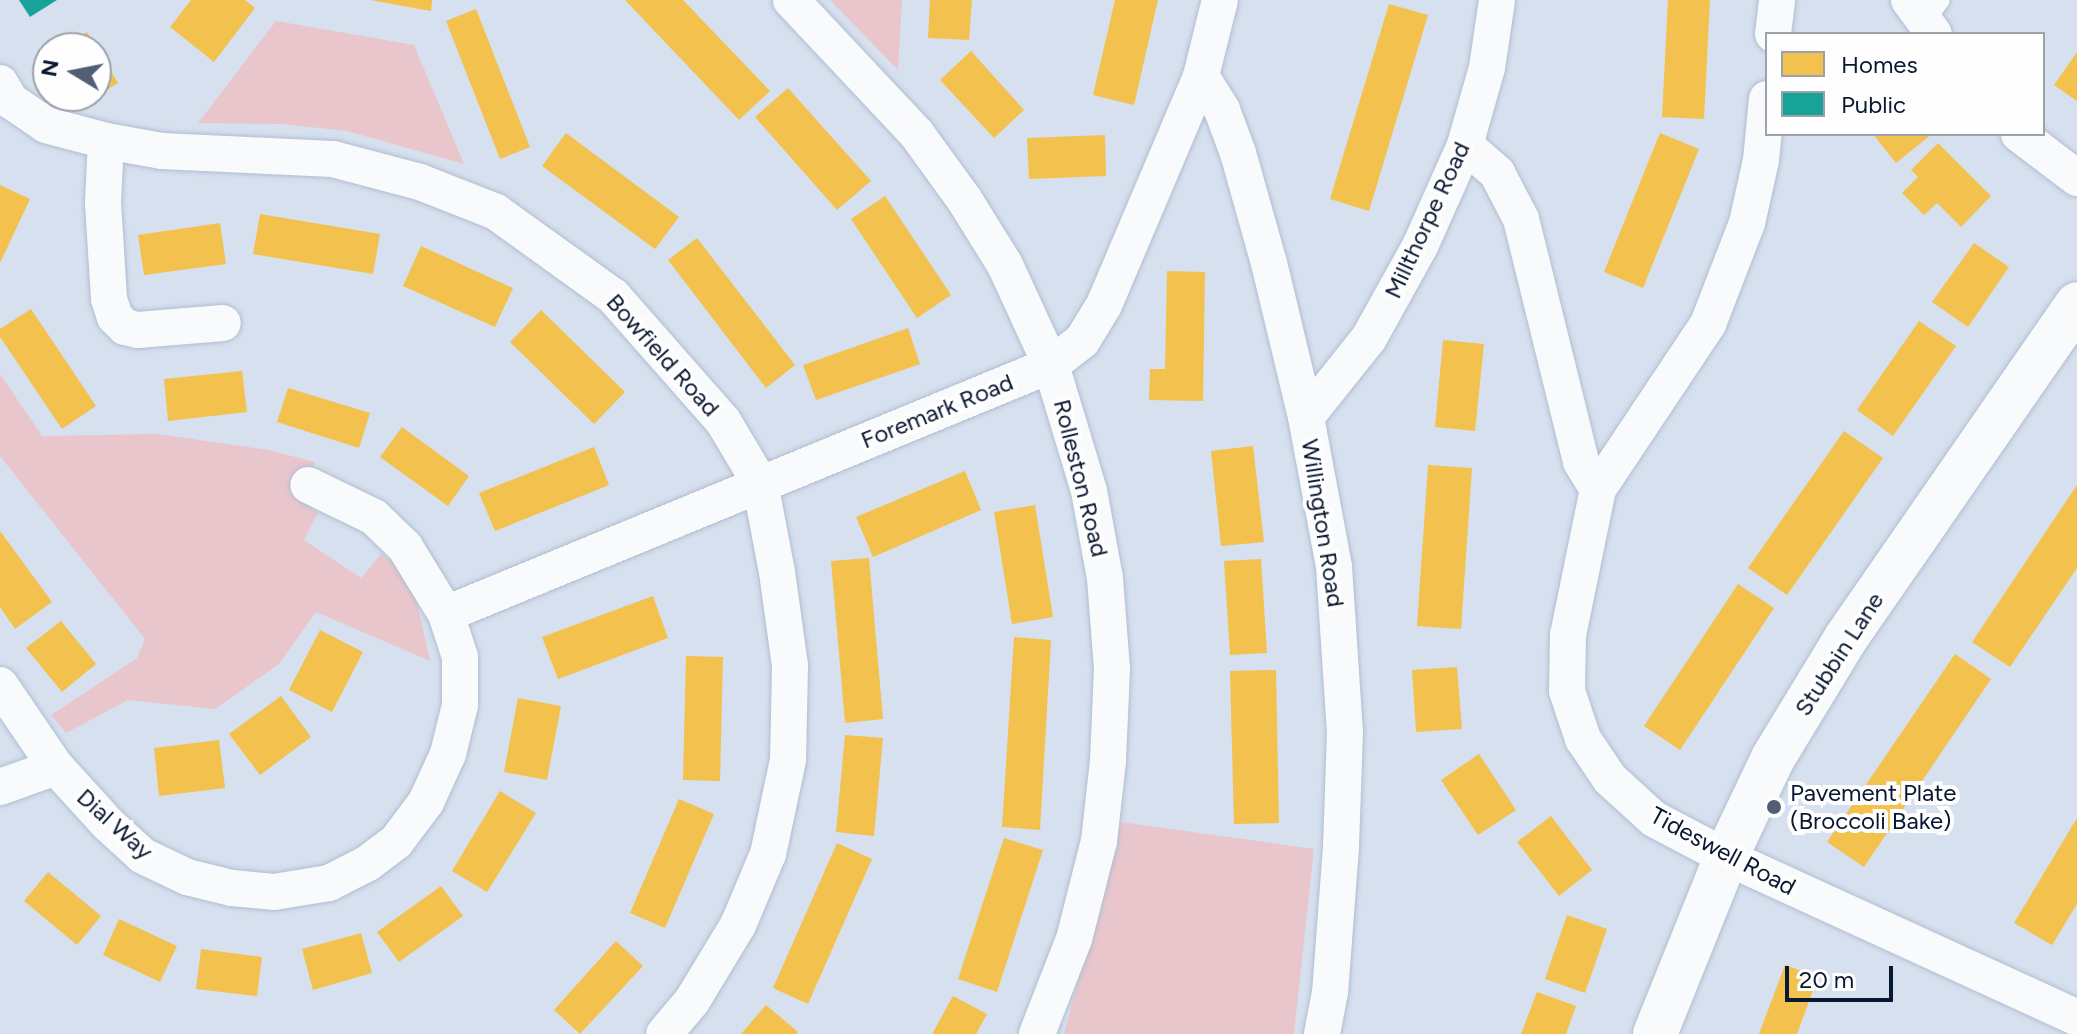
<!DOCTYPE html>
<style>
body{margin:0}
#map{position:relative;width:2077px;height:1034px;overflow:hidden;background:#d6e0ee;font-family:Figtree,sans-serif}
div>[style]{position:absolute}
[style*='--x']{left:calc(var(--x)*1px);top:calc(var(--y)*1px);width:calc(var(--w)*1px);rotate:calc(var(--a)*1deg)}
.green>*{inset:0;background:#e9c6cc}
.homes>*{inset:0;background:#f2c14e}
.public>*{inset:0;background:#17a398}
.roads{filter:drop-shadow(0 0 2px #b0bed2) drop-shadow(0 0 2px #b0bed2)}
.service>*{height:18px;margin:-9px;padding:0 9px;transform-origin:9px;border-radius:9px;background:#f9fafc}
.minor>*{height:36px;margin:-18px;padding:0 18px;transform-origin:18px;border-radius:18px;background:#f9fafc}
.secondary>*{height:44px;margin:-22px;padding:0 22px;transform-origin:22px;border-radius:22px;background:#f9fafc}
.dots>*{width:22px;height:22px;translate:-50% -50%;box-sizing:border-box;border:4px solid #fefefe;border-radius:50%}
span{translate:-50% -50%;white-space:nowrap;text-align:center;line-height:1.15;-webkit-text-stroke:8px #fefefe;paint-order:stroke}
.street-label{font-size:24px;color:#091831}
.poi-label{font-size:24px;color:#091831}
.left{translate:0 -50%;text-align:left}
.legend{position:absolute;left:1765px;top:32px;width:280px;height:104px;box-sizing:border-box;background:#fefefe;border:2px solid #9ca2ac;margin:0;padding:10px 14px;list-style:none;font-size:24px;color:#091831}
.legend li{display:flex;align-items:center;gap:16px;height:40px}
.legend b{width:40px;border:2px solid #9ca2ac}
.north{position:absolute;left:32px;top:32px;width:80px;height:80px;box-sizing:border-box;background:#fefefe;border:2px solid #9ca2ac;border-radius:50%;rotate:280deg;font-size:22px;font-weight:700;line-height:32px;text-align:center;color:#091831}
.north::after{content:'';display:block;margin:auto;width:28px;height:36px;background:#515e73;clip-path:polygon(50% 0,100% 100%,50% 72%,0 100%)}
.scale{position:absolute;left:1785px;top:966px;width:108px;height:36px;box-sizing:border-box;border:4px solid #091831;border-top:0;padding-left:10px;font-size:24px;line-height:28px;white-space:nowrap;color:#091831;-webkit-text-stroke:6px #fefefe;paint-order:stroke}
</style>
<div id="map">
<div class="green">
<div style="clip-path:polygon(830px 0,902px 0,898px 70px)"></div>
<div style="clip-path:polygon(276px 21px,414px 45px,464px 164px,347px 131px,282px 124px,198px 123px)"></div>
<div style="clip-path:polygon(0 374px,42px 436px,158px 434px,268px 450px,315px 462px,299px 499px,318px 513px,304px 540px,361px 578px,381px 554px,411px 576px,430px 661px,316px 612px,279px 664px,215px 709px,128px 700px,66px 733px,51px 715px,137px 658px,145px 639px,0 456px)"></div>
<div style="clip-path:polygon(1121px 822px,1314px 849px,1294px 1034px,1064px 1034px)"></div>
</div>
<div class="homes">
<div style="clip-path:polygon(191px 0,245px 0,255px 8px,214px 62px,170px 27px)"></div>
<div style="clip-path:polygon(370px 0,432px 0,431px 11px)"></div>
<div style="clip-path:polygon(625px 0,683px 0,770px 91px,739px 120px)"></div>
<div style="clip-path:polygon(930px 0,972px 0,969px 40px,928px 38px)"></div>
<div style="clip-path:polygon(1115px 0,1158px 0,1134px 105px,1093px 95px)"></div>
<div style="clip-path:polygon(1668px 0,1710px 0,1704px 119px,1662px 117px)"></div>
<div style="clip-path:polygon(1389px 4px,1428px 15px,1369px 211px,1330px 199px)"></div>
<div style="clip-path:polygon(476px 9px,530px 147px,500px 159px,446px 21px)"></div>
<div style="clip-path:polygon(87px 32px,118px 83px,87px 102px,83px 96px,96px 96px,96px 48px,61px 48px)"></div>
<div style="clip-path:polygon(971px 51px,1024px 110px,994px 138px,940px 80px)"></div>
<div style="clip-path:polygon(2077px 52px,2077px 101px,2054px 85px)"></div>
<div style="clip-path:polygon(788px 88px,871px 181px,837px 210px,755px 117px)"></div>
<div style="clip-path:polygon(566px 133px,679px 217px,655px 249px,542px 166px)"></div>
<div style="clip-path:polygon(1660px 133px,1699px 149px,1643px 288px,1604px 272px)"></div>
<div style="clip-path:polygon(1873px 134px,1932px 134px,1896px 163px)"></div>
<div style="clip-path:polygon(1105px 135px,1106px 176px,1029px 179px,1027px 138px)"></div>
<div style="clip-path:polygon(1938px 143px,1991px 196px,1961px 227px,1937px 203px,1924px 215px,1902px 193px,1918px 177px,1911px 170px)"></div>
<div style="clip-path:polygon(0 185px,30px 199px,0 263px)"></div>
<div style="clip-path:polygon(885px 196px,951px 295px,917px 318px,851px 219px)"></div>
<div style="clip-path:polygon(260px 214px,380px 234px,373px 274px,253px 254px)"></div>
<div style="clip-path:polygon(220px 223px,226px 264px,144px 275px,138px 235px)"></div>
<div style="clip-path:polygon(697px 238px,795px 365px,766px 388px,668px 260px)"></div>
<div style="clip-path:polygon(1974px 243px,2009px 267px,1968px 327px,1932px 302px)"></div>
<div style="clip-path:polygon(421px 246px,513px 288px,495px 327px,403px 286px)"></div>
<div style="clip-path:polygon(1167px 271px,1205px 272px,1203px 401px,1149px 400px,1150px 369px,1165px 369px)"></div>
<div style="clip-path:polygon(31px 309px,96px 406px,62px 429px,0 337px,0 329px)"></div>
<div style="clip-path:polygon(541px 310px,625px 392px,594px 424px,510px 342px)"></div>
<div style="clip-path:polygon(1919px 321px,1956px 346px,1893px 436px,1857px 410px)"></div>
<div style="clip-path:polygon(908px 328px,920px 364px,816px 400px,803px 365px)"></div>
<div style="clip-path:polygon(1443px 340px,1484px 344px,1475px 431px,1435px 427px)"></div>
<div style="clip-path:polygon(242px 371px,247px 412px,168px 421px,164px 379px)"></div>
<div style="clip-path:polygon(288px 388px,370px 413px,359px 448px,277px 422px)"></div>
<div style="clip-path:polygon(402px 427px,469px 476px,448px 506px,380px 457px)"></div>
<div style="clip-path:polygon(1844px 431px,1883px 458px,1787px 595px,1748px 568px)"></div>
<div style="clip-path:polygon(1253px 446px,1264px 542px,1221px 546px,1211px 451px)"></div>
<div style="clip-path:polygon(594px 447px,609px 485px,495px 531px,479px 493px)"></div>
<div style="clip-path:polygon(1428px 465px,1472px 468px,1461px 629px,1417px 626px)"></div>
<div style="clip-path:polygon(965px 471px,981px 510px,873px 557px,856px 517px)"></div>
<div style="clip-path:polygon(2077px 485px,2077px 568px,2010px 667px,1972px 642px)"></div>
<div style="clip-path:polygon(1035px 505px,1053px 617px,1012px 624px,994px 512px)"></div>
<div style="clip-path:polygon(0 531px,52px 602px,15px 629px,0 607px)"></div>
<div style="clip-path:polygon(869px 558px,883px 719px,845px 723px,831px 561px)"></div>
<div style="clip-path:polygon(1261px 559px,1267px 653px,1230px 655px,1224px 561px)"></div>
<div style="clip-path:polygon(1738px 584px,1774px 608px,1680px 750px,1644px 726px)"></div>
<div style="clip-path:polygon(653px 596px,668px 638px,558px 679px,542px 637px)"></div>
<div style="clip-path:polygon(61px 621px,96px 664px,62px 692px,26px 648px)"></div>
<div style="clip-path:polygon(320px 630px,363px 652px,332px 712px,289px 690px)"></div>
<div style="clip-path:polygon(1014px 637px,1051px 640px,1040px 830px,1002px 827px)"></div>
<div style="clip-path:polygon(1955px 654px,1991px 679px,1864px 867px,1827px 842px)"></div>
<div style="clip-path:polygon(686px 656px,723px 657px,720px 781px,683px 780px)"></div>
<div style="clip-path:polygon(1457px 667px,1462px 729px,1416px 732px,1412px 670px)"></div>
<div style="clip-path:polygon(1276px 670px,1279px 823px,1234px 824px,1230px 671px)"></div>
<div style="clip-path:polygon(281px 696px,311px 737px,260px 775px,229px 734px)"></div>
<div style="clip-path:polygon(518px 698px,561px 706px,547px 780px,504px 772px)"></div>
<div style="clip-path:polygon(845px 735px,883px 738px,874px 836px,836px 832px)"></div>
<div style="clip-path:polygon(219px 740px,225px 788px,159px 796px,154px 748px)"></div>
<div style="clip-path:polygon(1479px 754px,1516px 810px,1478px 835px,1441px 780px)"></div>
<div style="clip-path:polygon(500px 791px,536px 813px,487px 892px,452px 871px)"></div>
<div style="clip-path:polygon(679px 799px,714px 814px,665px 928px,630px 913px)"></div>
<div style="clip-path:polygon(1551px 816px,1592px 870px,1559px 896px,1517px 842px)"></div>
<div style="clip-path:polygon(2077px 818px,2077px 904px,2052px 945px,2014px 923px)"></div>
<div style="clip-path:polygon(1004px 838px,1043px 850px,997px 992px,958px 979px)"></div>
<div style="clip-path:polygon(837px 843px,872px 859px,808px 1004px,773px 988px)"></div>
<div style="clip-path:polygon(48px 872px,101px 916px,77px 945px,24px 901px)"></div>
<div style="clip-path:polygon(441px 886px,463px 916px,399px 962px,377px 932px)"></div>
<div style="clip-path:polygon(1567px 915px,1607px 929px,1585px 993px,1545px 979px)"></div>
<div style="clip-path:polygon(119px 919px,177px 946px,160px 982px,103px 955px)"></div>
<div style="clip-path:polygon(361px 933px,372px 973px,313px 990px,302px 949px)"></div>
<div style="clip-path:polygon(616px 941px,643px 966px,580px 1034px,554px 1010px)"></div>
<div style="clip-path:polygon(201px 949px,262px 957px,257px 996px,196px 989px)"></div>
<div style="clip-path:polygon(1785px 965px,1818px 977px,1797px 1034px,1759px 1034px)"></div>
<div style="clip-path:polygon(1537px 992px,1576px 1006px,1566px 1034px,1521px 1034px)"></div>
<div style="clip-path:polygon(953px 996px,987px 1014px,976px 1034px,932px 1034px)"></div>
<div style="clip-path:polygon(766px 1005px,798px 1032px,796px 1034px,741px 1034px)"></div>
</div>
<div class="public">
<div style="clip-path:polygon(19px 0,57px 0,30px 17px)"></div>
</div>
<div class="roads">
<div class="service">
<div style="--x:1925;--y:21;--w:26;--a:-53"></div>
</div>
<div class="minor">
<div style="--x:791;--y:0;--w:183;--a:46.8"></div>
<div style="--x:916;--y:133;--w:82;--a:54"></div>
<div style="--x:964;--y:199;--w:78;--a:58.2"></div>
<div style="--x:1005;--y:265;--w:110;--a:65.3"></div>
<div style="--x:1051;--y:365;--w:132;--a:73.2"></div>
<div style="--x:1089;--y:491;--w:88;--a:79.6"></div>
<div style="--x:1105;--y:578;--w:91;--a:85.6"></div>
<div style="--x:1112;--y:669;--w:92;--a:92.5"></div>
<div style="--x:1108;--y:761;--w:81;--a:96.4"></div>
<div style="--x:1099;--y:841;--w:101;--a:104.3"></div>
<div style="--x:1074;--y:939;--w:102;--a:111.3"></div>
<div style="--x:1909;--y:0;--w:42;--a:53.7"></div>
<div style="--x:1773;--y:34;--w:34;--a:-83"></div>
<div style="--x:1201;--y:76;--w:40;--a:58"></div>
<div style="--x:1222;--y:110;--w:46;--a:69.6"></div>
<div style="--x:1238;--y:153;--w:114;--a:74.3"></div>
<div style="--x:1269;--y:263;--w:158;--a:76.5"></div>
<div style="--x:1306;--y:417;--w:153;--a:79.4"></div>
<div style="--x:1334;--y:567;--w:165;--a:86.2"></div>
<div style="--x:1345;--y:732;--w:115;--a:92"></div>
<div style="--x:1341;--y:847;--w:145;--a:94.3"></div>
<div style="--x:1330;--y:992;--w:43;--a:100.8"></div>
<div style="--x:0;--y:83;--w:21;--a:59"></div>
<div style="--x:11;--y:101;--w:42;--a:34.4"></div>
<div style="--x:46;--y:125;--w:62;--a:14.9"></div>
<div style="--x:106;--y:141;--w:57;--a:10.1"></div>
<div style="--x:162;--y:151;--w:171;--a:2.7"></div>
<div style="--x:333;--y:159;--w:90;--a:14.8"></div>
<div style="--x:420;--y:182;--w:82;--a:21.5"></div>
<div style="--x:496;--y:212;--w:144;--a:35.7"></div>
<div style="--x:613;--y:296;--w:167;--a:48.7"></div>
<div style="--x:723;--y:421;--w:72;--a:59.2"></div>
<div style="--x:760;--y:483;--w:91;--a:79.2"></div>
<div style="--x:777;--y:572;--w:95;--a:82.1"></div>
<div style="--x:790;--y:666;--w:94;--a:91.2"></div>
<div style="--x:788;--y:760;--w:96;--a:102"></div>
<div style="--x:768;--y:854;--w:77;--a:112.9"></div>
<div style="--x:738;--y:925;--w:89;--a:121.2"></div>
<div style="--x:692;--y:1001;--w:43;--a:130.3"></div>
<div style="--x:1767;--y:99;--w:61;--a:95.6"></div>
<div style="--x:1761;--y:160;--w:65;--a:102.5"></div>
<div style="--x:1747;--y:223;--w:108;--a:111.1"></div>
<div style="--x:1708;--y:324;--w:198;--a:123.7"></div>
<div style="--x:1598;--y:489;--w:149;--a:101.6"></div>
<div style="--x:1568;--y:635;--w:56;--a:91"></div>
<div style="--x:1567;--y:691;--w:51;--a:71.6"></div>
<div style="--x:1583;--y:739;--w:48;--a:56"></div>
<div style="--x:1610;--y:779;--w:59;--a:42.3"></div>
<div style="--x:1654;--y:819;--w:81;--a:27.8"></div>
<div style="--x:1726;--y:857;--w:386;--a:24.6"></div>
<div style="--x:2019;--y:134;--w:73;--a:37.2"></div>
<div style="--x:106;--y:141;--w:62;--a:92.8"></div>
<div style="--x:103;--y:203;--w:96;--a:86.4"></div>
<div style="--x:109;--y:299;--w:19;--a:72"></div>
<div style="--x:115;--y:317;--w:14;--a:45"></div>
<div style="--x:125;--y:327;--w:13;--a:13"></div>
<div style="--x:138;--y:330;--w:85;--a:-4.7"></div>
<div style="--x:1465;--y:145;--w:43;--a:41.2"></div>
<div style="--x:1497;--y:173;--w:52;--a:62.4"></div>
<div style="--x:1521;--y:219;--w:250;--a:76.1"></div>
<div style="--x:1581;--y:462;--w:32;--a:58"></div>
<div style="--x:1306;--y:417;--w:101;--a:-51.4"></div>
<div style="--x:1369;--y:338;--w:107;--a:-61"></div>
<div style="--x:1421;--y:244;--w:108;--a:-66"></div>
<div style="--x:1465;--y:145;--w:80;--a:-74.1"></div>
<div style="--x:1487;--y:68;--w:69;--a:-81.6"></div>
<div style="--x:446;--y:614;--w:654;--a:-22.37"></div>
<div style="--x:1051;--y:365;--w:39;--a:-38"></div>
<div style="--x:1082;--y:341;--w:42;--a:-58.6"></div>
<div style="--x:1104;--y:305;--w:249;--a:-67"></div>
<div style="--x:1201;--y:76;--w:78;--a:-76"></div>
<div style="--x:0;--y:685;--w:99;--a:55.7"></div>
<div style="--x:56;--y:767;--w:77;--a:47.6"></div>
<div style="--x:108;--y:824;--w:47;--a:42.4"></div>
<div style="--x:143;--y:856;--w:49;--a:25.5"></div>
<div style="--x:187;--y:877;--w:46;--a:13.7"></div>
<div style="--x:232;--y:888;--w:42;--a:5.4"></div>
<div style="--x:274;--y:892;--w:56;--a:-9.3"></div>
<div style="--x:329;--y:883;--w:44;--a:-27.1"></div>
<div style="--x:368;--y:863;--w:35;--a:-37"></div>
<div style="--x:396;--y:842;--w:50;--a:-53.1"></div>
<div style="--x:426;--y:802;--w:53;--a:-65.4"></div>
<div style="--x:448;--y:754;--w:50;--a:-76.2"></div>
<div style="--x:460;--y:705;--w:48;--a:-90"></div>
<div style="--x:460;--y:657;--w:45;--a:-108"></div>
<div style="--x:446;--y:614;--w:79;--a:-121.5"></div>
<div style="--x:405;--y:547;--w:43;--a:-135.9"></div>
<div style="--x:374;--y:517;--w:73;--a:-154.1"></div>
<div style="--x:0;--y:787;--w:59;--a:-19.7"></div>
</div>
<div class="secondary">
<div style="--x:1655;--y:1034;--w:191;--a:-68.1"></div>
<div style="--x:1726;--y:857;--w:110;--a:-64.6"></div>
<div style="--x:1773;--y:758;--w:140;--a:-58.7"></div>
<div style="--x:1846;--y:638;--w:406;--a:-55.3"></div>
</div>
</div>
<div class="dots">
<div style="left:1774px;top:807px;background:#515e73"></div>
</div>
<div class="street-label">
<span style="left:1427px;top:220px;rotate:-65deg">Millthorpe Road</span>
<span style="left:663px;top:355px;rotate:48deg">Bowfield Road</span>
<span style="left:937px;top:411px;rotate:-22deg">Foremark Road</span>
<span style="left:1081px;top:478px;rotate:76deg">Rolleston Road</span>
<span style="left:1323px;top:523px;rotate:81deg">Willington Road</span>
<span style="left:1839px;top:654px;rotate:-57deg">Stubbin Lane</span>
<span style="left:115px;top:824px;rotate:42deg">Dial Way</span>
<span style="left:1723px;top:851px;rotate:28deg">Tideswell Road</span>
</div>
<div class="poi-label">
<span class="left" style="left:1790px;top:807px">Pavement Plate<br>(Broccoli Bake)</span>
</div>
<ul class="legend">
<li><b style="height:22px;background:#f2c14e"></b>Homes</li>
<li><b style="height:22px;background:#17a398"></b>Public</li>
</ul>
<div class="north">N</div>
<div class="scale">20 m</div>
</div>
